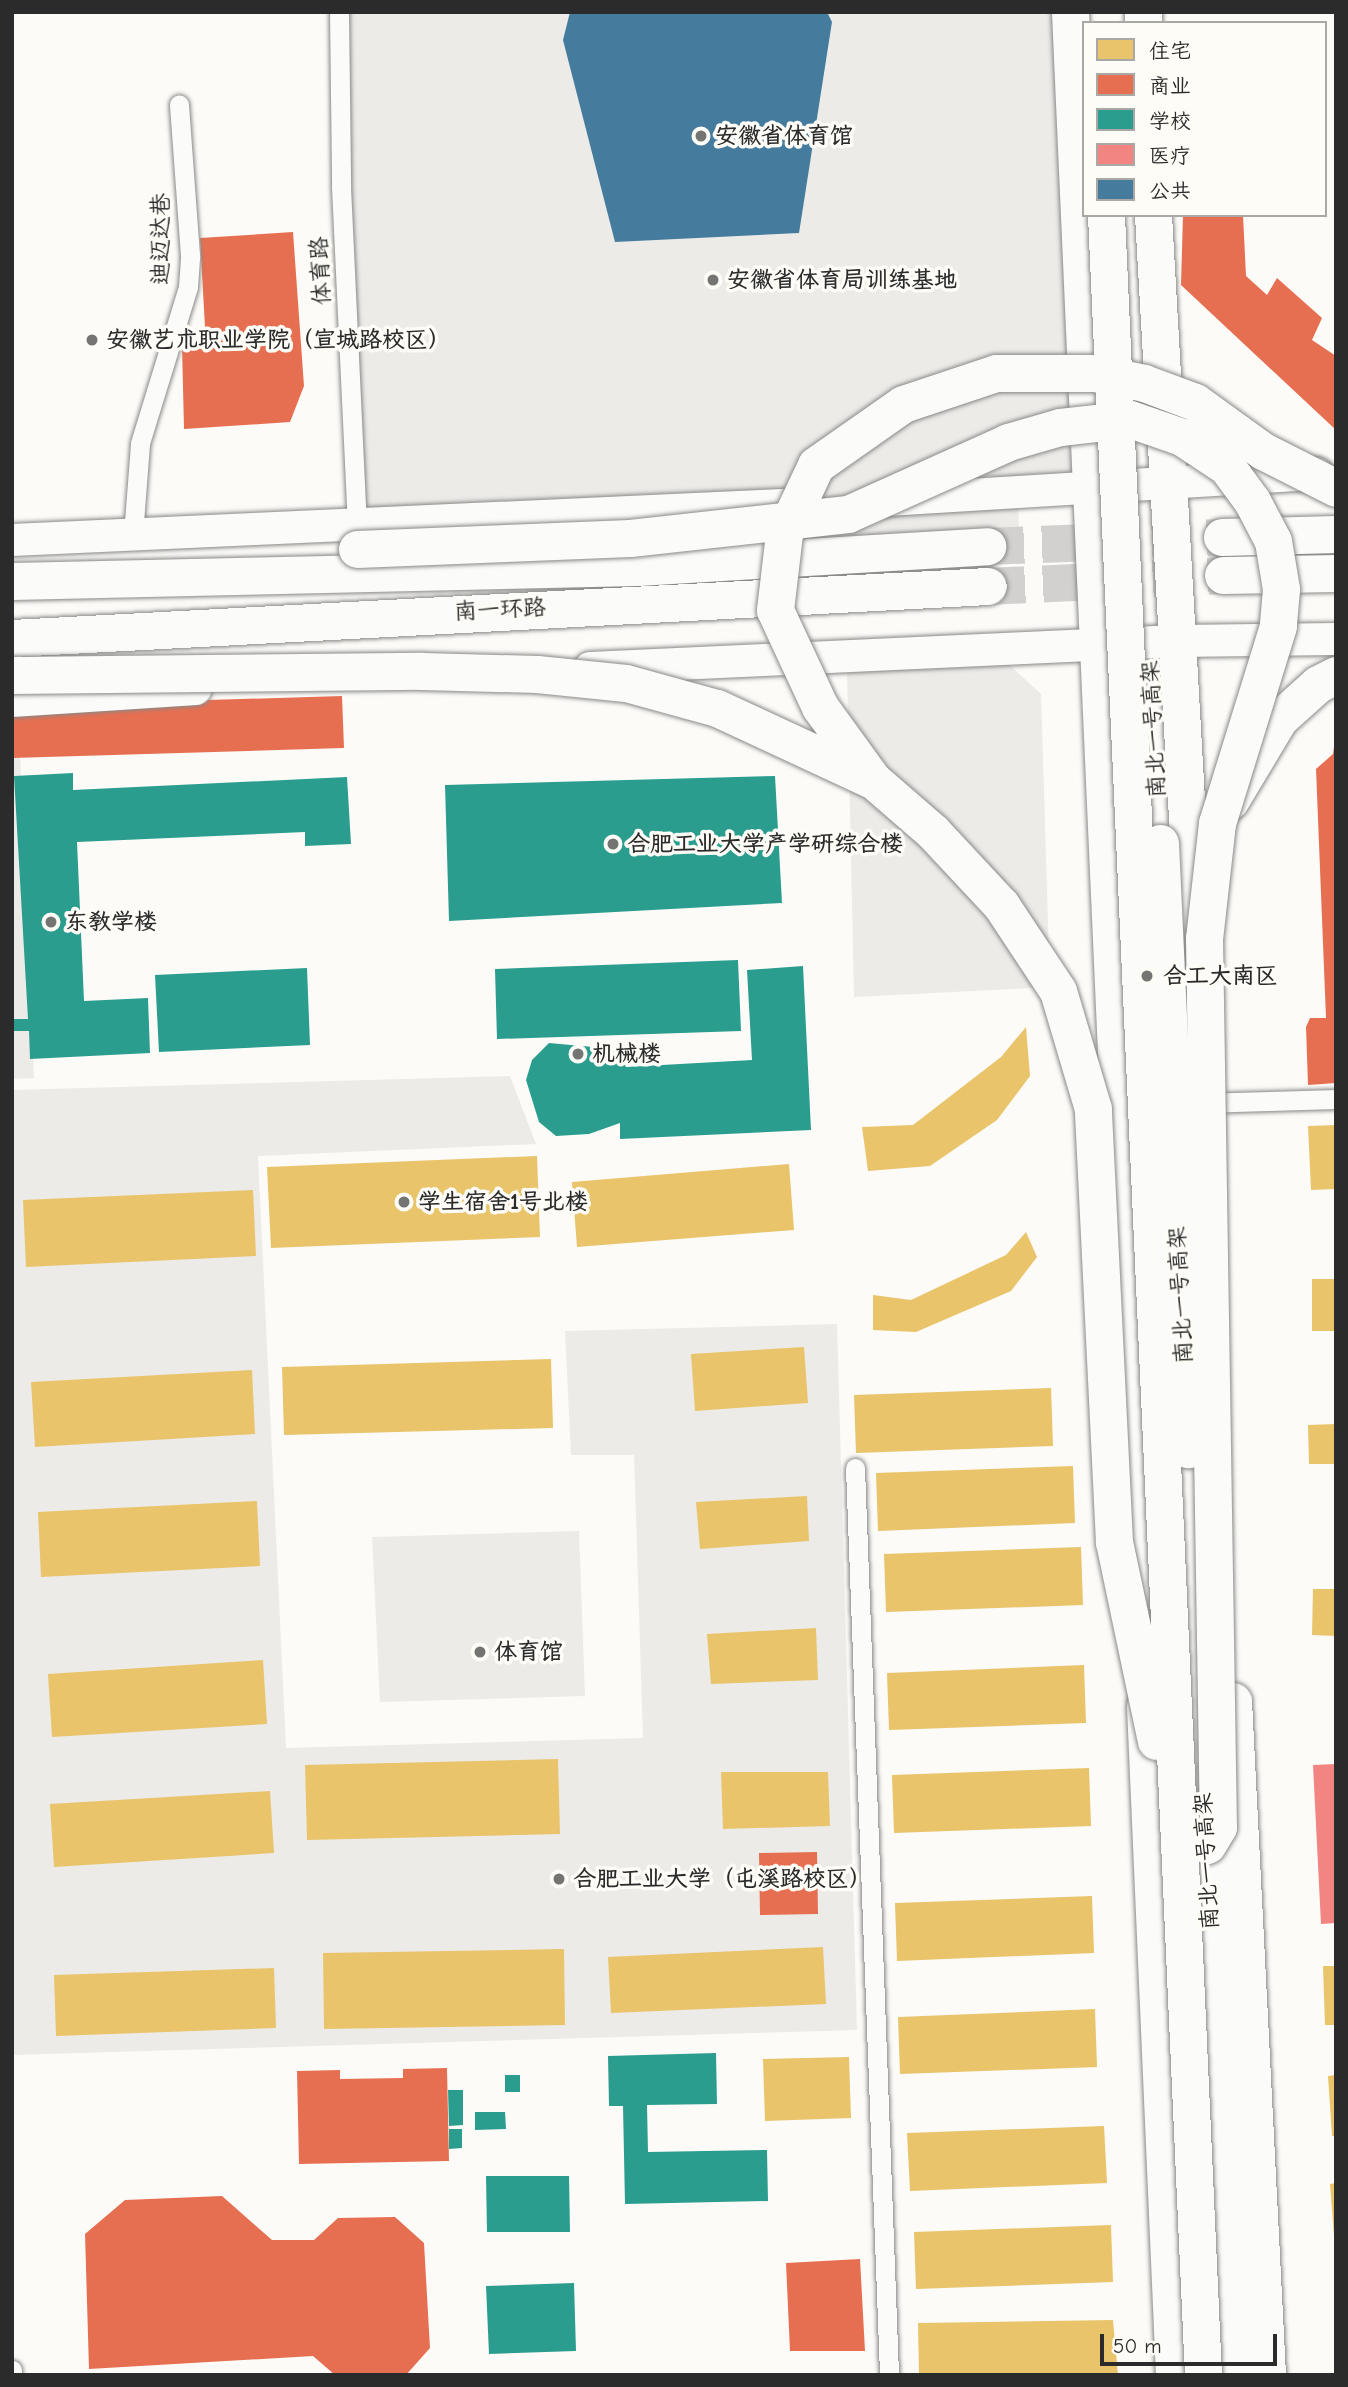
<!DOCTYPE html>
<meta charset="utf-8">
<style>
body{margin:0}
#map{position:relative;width:1348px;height:2387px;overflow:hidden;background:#fcfbf8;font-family:"Comic Neue","LXGW WenKai TC",sans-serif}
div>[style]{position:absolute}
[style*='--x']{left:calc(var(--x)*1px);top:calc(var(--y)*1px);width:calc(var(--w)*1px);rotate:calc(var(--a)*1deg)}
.green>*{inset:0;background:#ecebe8}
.homes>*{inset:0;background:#e9c46a}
.shops>*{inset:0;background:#e76f51}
.schools>*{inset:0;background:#2a9d8f}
.health>*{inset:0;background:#f28482}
.public>*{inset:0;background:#457b9d}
.highway-tunnel>*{height:37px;margin-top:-18.5px;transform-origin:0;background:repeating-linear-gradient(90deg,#d2d1cf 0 37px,transparent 0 55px)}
.roads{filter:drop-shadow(0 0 2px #898987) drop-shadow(0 0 2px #898987)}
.street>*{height:19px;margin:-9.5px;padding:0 9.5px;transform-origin:9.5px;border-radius:9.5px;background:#fbfbf9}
.primary>*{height:32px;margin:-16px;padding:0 16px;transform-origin:16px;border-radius:16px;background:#fbfbf9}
.highway>*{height:37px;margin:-18.5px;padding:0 18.5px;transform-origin:18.5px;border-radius:18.5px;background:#fbfbf9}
.bridges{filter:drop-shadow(0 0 2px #898987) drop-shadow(0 0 2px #898987)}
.highway-bridge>*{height:37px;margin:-18.5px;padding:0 18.5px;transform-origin:18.5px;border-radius:18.5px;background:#fbfbf9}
.dots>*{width:19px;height:19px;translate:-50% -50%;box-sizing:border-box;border:4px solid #fdfcf7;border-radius:50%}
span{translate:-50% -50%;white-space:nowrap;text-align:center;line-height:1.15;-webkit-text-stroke:7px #fdfcf7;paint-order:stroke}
.poi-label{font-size:23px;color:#2b2b2b;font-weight:700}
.left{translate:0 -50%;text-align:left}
.street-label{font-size:23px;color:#2b2b2b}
.frame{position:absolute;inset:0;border:14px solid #2b2b2b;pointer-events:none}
.legend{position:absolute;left:1082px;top:21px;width:245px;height:196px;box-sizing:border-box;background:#fdfcf7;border:2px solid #a9a8a5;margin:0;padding:9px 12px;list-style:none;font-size:21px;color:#2b2b2b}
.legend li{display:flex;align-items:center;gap:14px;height:35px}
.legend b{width:35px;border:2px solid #a9a8a5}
.scale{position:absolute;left:1100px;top:2334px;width:177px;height:32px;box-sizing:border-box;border:4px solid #2b2b2b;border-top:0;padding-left:9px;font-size:21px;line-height:24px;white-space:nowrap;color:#2b2b2b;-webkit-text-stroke:5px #fdfcf7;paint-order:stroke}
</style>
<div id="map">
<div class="green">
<div style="clip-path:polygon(339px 12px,1070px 12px,1090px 488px,1018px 493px,1019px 529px,364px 562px)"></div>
<div style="clip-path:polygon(1003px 659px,1041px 694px,1050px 987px,854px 997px,847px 670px)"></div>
<div style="clip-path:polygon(12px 706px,18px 706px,34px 1078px,12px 1079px)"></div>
<div style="clip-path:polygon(510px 1076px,536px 1144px,258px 1156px,286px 1748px,643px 1738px,634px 1455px,571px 1455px,565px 1331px,837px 1324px,857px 2030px,12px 2055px,12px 1090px)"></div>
<div style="clip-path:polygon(579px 1531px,585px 1696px,380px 1702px,372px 1537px)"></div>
</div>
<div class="homes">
<div style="clip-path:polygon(1026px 1027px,1030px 1076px,997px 1120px,930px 1166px,868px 1171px,862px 1127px,913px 1125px,1001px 1057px)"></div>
<div style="clip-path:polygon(1336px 1125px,1336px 1189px,1311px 1190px,1308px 1126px)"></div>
<div style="clip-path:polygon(537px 1156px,540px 1237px,271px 1248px,267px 1167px)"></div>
<div style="clip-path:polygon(789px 1164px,794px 1230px,577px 1247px,572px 1182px)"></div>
<div style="clip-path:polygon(253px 1190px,256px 1256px,26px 1267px,23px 1200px)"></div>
<div style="clip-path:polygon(1026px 1232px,1037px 1257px,1011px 1291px,916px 1332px,873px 1330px,873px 1295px,911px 1300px,1006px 1255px)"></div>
<div style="clip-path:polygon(1312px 1279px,1336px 1279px,1336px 1331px,1312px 1331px)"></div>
<div style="clip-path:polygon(804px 1347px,808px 1403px,695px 1411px,691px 1354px)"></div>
<div style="clip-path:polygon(551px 1359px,553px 1428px,284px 1435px,282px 1367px)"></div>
<div style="clip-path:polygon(252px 1370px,255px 1434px,35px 1447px,31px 1382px)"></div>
<div style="clip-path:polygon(1051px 1388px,1053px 1446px,856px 1453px,854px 1395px)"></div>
<div style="clip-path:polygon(1336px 1424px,1336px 1464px,1309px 1464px,1308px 1425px)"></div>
<div style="clip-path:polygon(1073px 1466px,1075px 1523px,878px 1531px,876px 1473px)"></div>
<div style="clip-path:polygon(807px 1496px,809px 1541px,700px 1549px,696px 1502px)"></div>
<div style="clip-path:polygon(257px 1501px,260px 1566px,41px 1577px,38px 1512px)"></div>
<div style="clip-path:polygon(1081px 1547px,1083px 1605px,886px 1612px,884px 1554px)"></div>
<div style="clip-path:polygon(1313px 1589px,1336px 1589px,1336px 1636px,1312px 1635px)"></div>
<div style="clip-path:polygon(816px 1628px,818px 1680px,711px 1684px,707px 1634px)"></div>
<div style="clip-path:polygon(263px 1660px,267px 1724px,52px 1737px,48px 1674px)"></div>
<div style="clip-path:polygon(1084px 1665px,1086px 1723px,889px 1730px,887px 1673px)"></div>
<div style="clip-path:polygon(558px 1759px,560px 1834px,307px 1840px,305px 1765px)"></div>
<div style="clip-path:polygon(1089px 1768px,1091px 1826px,894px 1833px,892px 1775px)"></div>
<div style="clip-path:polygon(721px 1772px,828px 1772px,830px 1826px,723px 1829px)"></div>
<div style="clip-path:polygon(270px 1791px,274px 1853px,54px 1867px,50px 1804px)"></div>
<div style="clip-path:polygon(1092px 1896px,1094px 1953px,897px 1961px,895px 1903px)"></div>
<div style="clip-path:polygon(823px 1947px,826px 2004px,611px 2013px,608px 1957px)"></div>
<div style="clip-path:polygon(564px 1949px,565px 2025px,324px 2029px,323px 1953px)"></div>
<div style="clip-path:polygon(1323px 1966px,1336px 1966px,1336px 2025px,1325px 2025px)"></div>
<div style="clip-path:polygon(274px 1968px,276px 2028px,56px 2036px,54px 1975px)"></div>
<div style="clip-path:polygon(1095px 2009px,1097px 2067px,900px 2074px,898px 2017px)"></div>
<div style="clip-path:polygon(849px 2057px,851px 2118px,765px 2121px,763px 2059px)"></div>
<div style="clip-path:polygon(1336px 2075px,1336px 2136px,1332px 2136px,1328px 2076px)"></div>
<div style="clip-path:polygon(1104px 2126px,1107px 2183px,910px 2191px,907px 2133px)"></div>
<div style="clip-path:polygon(1336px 2183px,1336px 2236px,1334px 2236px,1330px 2184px)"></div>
<div style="clip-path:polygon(1111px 2225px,1113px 2282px,916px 2289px,914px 2232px)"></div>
<div style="clip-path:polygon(1113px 2320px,1118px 2375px,919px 2375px,918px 2323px)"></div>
</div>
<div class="shops">
<div style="clip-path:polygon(1183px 215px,1243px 215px,1246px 276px,1267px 295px,1277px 278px,1322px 318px,1312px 340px,1336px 356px,1336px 430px,1181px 285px)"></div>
<div style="clip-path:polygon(293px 232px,304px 386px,290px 422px,184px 429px,182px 346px,205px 327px,200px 238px)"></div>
<div style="clip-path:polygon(342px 696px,344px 748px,12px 758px,12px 706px)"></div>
<div style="clip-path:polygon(1336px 732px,1336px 1083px,1308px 1085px,1306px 1027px,1310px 1018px,1326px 1018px,1316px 769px,1333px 754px)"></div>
<div style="clip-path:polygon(817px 1852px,818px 1914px,760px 1915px,759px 1853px)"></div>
<div style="clip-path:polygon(447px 2068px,449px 2161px,299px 2164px,297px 2071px,340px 2070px,340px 2079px,403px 2078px,403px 2069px)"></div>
<div style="clip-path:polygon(222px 2196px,272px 2240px,314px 2240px,338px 2218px,395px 2217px,424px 2243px,430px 2348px,406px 2375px,335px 2375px,313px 2356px,89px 2369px,85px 2234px,125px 2200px)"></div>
<div style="clip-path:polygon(860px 2259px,865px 2351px,790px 2351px,786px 2263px)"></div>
</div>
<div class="schools">
<div style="clip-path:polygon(73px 773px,73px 790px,347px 777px,351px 844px,305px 846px,305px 832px,77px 842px,84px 1001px,148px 998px,150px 1053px,30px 1059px,29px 1031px,12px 1031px,12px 1019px,28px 1019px,14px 776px)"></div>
<div style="clip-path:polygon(775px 776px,782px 903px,449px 921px,445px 785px)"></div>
<div style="clip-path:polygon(738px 960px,741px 1031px,497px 1039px,495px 969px)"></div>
<div style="clip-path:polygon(803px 966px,811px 1130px,620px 1139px,620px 1123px,589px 1134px,556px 1136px,539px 1122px,526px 1080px,532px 1060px,549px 1043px,615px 1049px,626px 1067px,752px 1060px,747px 970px)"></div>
<div style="clip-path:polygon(307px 968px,310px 1045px,159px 1052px,155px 975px)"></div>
<div style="clip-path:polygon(716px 2053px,717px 2104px,647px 2105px,648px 2152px,767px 2150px,768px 2201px,625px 2204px,623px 2106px,609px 2106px,608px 2056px)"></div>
<div style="clip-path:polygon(505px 2075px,520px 2075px,520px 2092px,505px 2092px)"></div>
<div style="clip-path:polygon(448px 2090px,463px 2090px,463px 2125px,449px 2126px)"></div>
<div style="clip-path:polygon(475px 2112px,505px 2112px,506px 2129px,475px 2130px)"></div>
<div style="clip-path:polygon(449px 2129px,462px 2129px,462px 2148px,449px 2149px)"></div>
<div style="clip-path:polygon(486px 2176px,569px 2176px,570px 2232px,487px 2232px)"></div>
<div style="clip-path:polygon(574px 2283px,576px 2351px,489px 2354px,486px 2286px)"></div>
</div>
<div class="health">
<div style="clip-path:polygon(1336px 1764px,1336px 1923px,1321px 1924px,1313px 1765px)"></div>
</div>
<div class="public">
<div style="clip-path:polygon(570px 12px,827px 12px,832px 22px,799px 233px,615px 242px,563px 40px)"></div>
</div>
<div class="highway-tunnel">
<div style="--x:987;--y:546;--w:235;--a:-2.2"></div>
<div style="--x:988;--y:586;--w:235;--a:-2.7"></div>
</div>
<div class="roads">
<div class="street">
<div style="--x:339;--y:12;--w:175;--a:89.3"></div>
<div style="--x:341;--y:187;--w:339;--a:87.3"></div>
<div style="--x:133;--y:535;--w:92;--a:-85.6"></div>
<div style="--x:140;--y:443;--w:163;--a:-72.9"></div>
<div style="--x:188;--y:287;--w:32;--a:-86"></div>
<div style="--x:190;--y:255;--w:151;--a:-94.2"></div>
<div style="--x:1202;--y:1103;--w:134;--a:-1.7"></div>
<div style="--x:855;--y:1468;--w:908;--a:87.85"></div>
<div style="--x:12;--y:2370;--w:5;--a:90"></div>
</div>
<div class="primary">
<div style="--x:887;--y:500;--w:431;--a:-3.5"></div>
<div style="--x:12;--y:540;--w:771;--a:-2.6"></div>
<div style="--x:590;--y:668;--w:588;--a:-2.63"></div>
<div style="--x:1177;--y:641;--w:159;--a:-0.7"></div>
<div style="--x:12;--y:701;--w:184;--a:-3.7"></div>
</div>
<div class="highway">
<div style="--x:1070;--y:12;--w:1610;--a:87.47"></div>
<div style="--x:1143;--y:12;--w:11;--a:90"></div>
<div style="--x:1153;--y:215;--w:727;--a:86.77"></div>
<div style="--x:1222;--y:537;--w:114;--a:-1.5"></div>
<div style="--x:1223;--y:575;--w:113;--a:-1"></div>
<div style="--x:12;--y:581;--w:625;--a:-1.28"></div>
<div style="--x:637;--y:567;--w:351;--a:-3.4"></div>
<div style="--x:12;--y:638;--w:977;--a:-3.05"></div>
<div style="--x:1230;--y:801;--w:96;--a:-59.1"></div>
<div style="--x:1279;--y:719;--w:52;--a:-41.9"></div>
<div style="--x:1318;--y:684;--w:20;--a:-27"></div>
<div style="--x:1233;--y:1701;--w:675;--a:87.11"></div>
<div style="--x:1145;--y:1706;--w:670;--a:87.52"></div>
<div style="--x:1207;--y:1845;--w:531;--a:87.3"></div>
</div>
</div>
<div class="bridges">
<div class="highway-bridge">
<div style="--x:1106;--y:215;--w:2162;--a:87.43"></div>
<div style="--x:357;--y:549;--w:273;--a:-2.3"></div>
<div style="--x:630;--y:538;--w:219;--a:-6.3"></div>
<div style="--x:848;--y:514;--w:175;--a:-24.2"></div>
<div style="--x:1008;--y:442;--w:54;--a:-16.1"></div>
<div style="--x:1060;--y:427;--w:70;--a:-6.5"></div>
<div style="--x:1130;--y:419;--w:55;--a:19.1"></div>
<div style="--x:1182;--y:437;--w:54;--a:33.7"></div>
<div style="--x:1227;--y:467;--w:42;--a:53.7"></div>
<div style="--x:1252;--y:501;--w:45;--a:62.3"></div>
<div style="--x:1273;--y:541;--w:49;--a:80.5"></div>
<div style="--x:1281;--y:589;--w:37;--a:95"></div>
<div style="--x:1278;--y:626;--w:206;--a:107.2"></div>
<div style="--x:1217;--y:823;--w:116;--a:96.4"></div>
<div style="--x:1204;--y:938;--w:889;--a:89.1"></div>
<div style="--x:1218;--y:1827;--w:21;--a:121"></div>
<div style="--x:12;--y:675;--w:410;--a:-0.6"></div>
<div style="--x:422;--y:671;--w:115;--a:1.5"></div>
<div style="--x:537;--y:674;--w:89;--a:5.8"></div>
<div style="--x:626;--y:683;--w:94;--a:15.4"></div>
<div style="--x:717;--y:708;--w:169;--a:24.9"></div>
<div style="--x:1160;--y:843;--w:607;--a:87.35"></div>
<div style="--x:1156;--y:1741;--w:203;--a:-101.9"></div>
<div style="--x:1114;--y:1542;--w:434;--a:-92.8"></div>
<div style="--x:1093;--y:1109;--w:123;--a:-106.5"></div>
<div style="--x:1058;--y:991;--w:103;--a:-123.5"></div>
<div style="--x:1001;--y:905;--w:100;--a:-133"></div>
<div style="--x:933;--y:832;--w:79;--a:-139.1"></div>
<div style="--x:873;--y:780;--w:90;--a:-126"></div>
<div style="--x:820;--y:707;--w:107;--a:-114.9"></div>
<div style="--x:775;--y:610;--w:78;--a:-83.3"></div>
<div style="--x:784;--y:533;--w:75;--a:-64.8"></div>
<div style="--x:816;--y:465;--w:106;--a:-35"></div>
<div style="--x:903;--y:404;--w:98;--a:-18.4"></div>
<div style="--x:996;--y:373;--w:99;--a:0"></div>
<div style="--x:1095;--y:373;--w:50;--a:11.5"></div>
<div style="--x:1144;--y:383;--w:54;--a:20.4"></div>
<div style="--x:1195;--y:402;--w:84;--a:35.8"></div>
<div style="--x:1263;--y:451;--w:82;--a:26.9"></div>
</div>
</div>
<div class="dots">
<div style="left:701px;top:136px;background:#747473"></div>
<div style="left:713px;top:280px;background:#747473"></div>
<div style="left:92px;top:340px;background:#747473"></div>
<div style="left:613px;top:844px;background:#747473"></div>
<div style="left:51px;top:922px;background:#747473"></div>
<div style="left:1147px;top:976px;background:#747473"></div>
<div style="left:578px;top:1054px;background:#747473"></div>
<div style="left:404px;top:1202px;background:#747473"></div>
<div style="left:480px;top:1652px;background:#747473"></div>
<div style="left:559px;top:1879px;background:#747473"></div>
</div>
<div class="poi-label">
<span class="left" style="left:715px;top:136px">安徽省体育馆</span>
<span class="left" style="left:727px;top:280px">安徽省体育局训练基地</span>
<span class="left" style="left:106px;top:340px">安徽艺术职业学院（宣城路校区）</span>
<span class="left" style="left:627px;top:844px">合肥工业大学产学研综合楼</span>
<span class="left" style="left:65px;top:922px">东教学楼</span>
<span class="left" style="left:1163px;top:976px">合工大南区</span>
<span class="left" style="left:592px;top:1054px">机械楼</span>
<span class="left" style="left:418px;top:1202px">学生宿舍1号北楼</span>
<span class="left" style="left:494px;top:1652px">体育馆</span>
<span class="left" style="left:573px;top:1879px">合肥工业大学（屯溪路校区）</span>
</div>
<div class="street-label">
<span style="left:161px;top:239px;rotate:-90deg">迪迈达巷</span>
<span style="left:321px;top:271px;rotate:-93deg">体育路</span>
<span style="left:500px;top:610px;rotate:-3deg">南一环路</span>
<span style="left:1154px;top:729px;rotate:-93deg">南北一号高架</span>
<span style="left:1181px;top:1295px;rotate:-93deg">南北一号高架</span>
<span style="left:1207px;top:1861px;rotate:-93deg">南北一号高架</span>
</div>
<div class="frame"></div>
<ul class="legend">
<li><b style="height:19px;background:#e9c46a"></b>住宅</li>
<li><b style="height:19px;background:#e76f51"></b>商业</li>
<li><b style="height:19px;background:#2a9d8f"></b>学校</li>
<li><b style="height:19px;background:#f28482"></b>医疗</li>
<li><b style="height:19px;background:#457b9d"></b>公共</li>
</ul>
<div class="scale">50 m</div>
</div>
